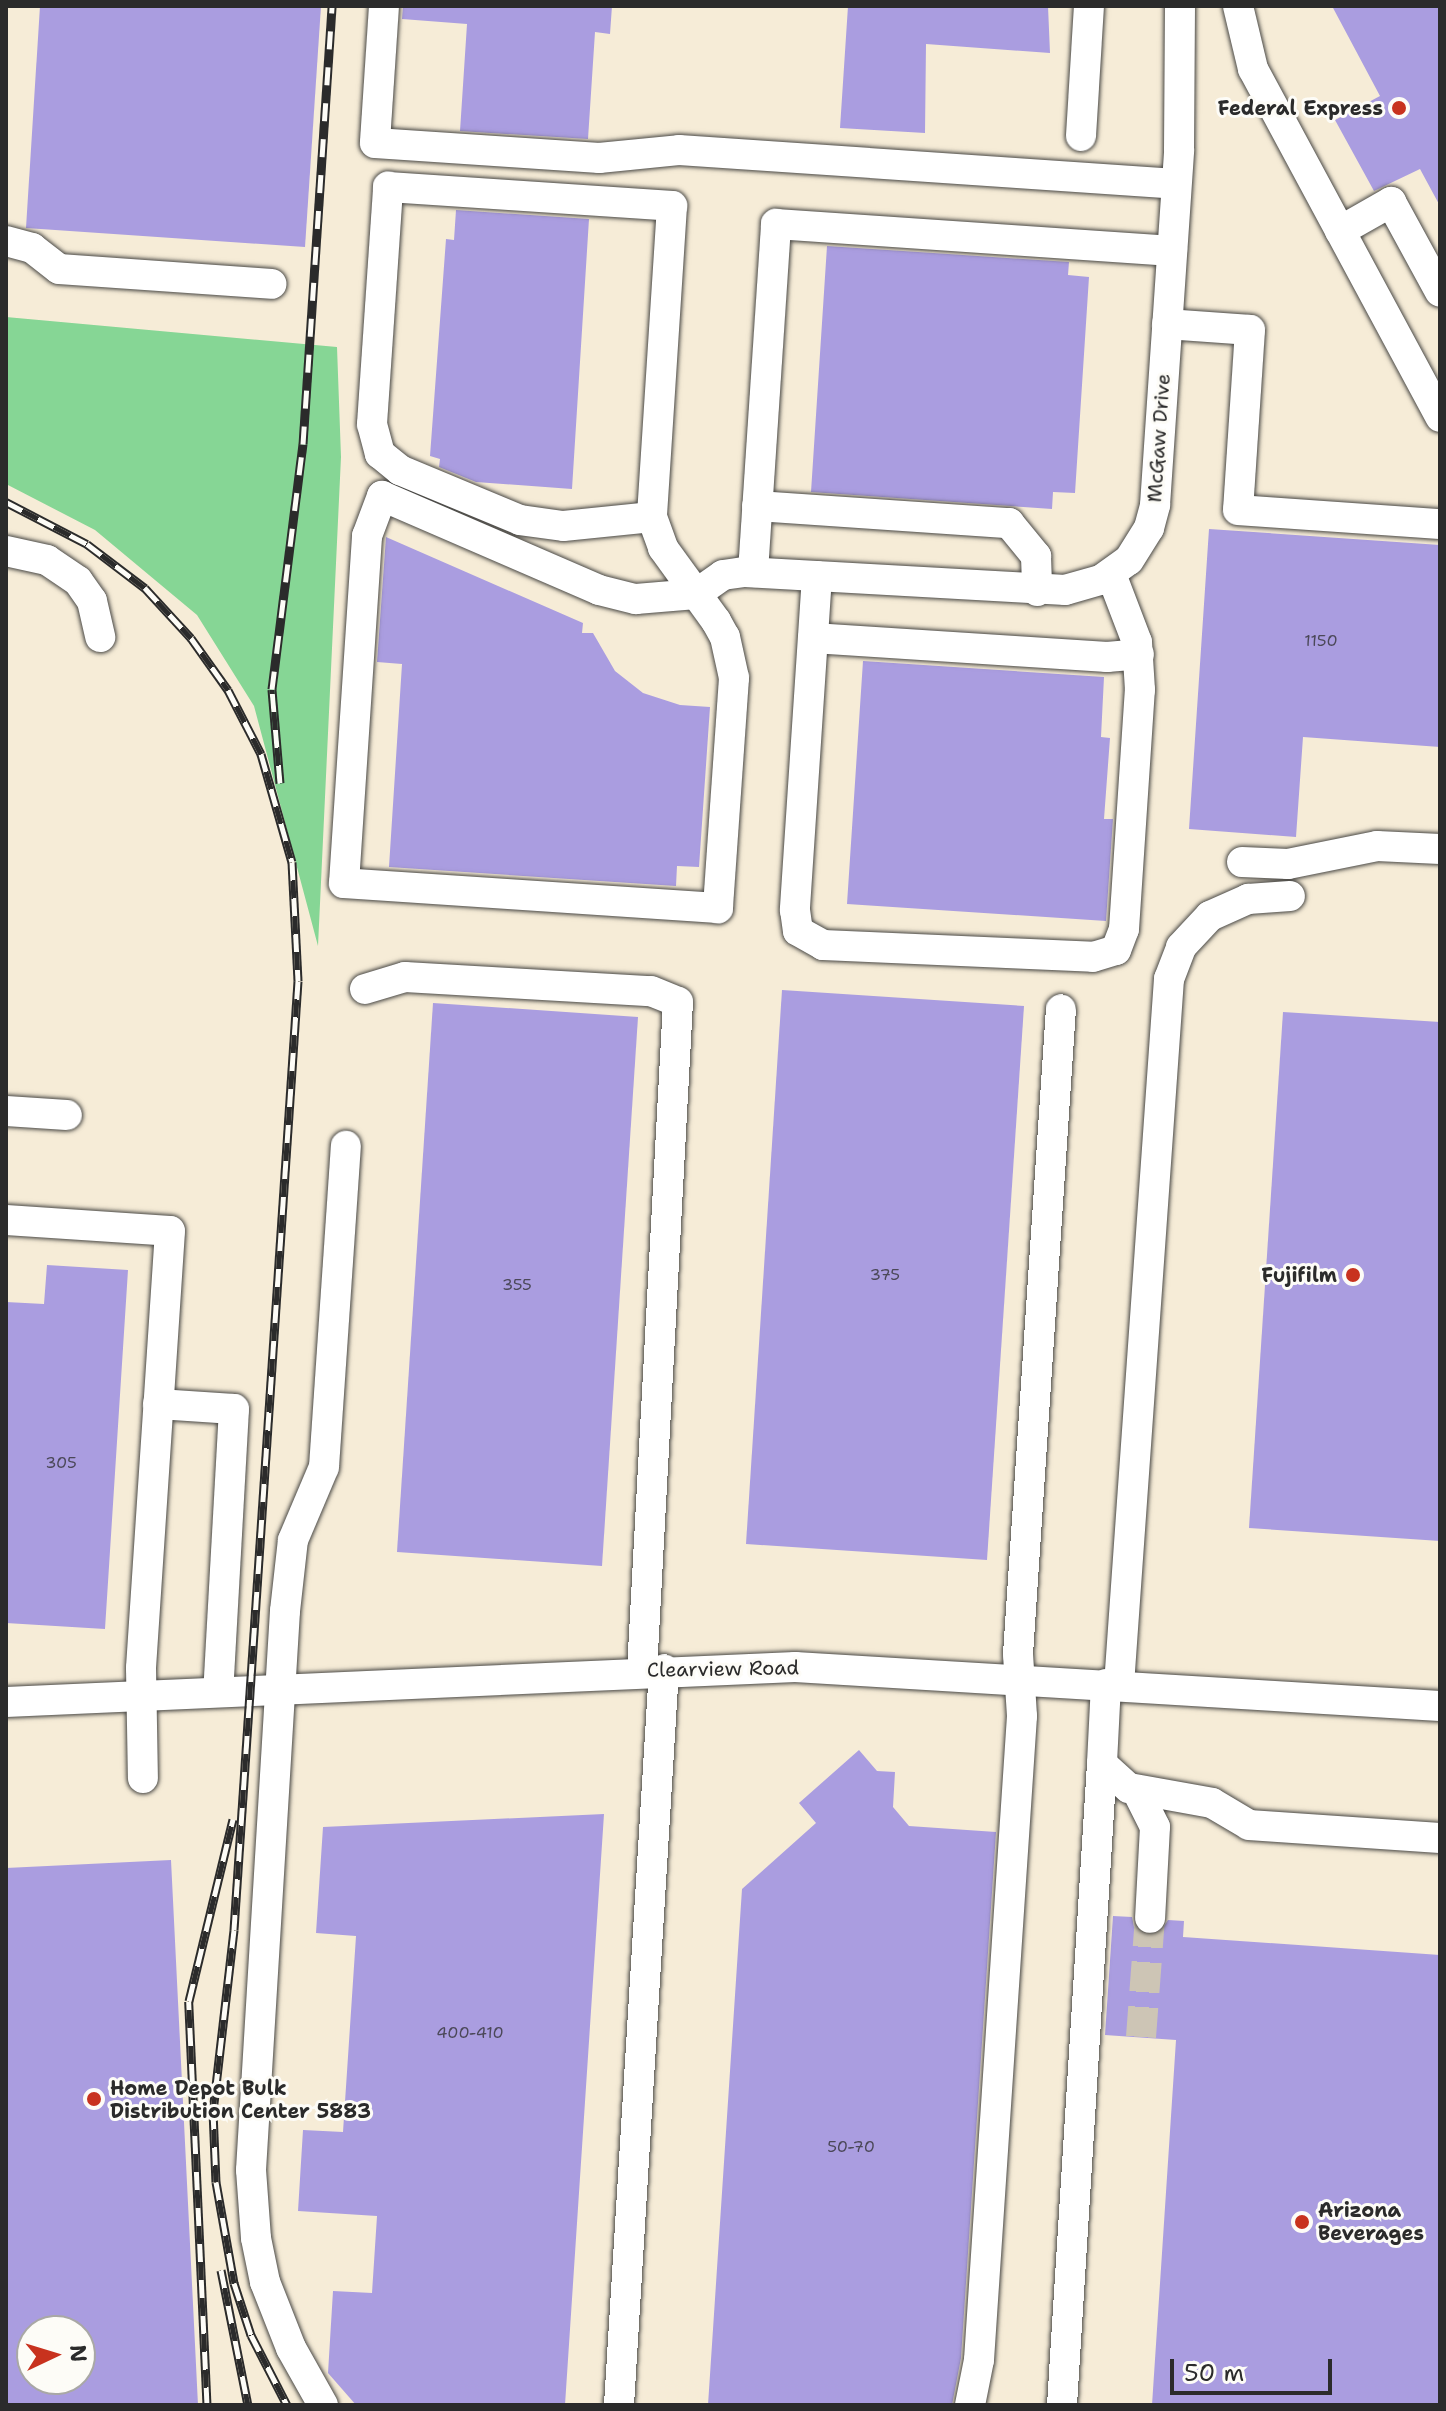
<!DOCTYPE html>
<style>
body{margin:0}
#map{position:relative;width:1446px;height:2411px;overflow:hidden;background:#f6ecd7;font-family:"Shantell Sans",sans-serif}
div>[style]{position:absolute}
[style*='--x']{left:calc(var(--x)*1px);top:calc(var(--y)*1px);width:calc(var(--w)*1px);rotate:calc(var(--a)*1deg)}
.green>*{inset:0;background:#86d695}
.building>*{inset:0;background:#aa9de0}
.minor-tunnel>*{height:30px;margin-top:-15px;transform-origin:0;background:repeating-linear-gradient(90deg,#cdc5b5 0 30px,transparent 0 45px)}
.roads{filter:drop-shadow(0 0 2px #494845) drop-shadow(0 0 2px #494845)}
.minor>*{height:30px;margin:-15px;padding:0 15px;transform-origin:15px;border-radius:15px;background:#fff}
.rail>*{height:9px;margin-top:-4.5px;transform-origin:0;background:repeating-linear-gradient(90deg,#fdfcf7 0 18px,#2b2b2b 0 36px);box-sizing:border-box;border-block:2px solid #2b2b2b}
.dots>*{width:22px;height:22px;translate:-50% -50%;box-sizing:border-box;border:4px solid #fdfcf7;border-radius:50%}
span{translate:-50% -50%;white-space:nowrap;text-align:center;line-height:1.15;-webkit-text-stroke:6px #fdfcf7;paint-order:stroke}
.number-label{font-size:16px;color:#4b4858}
.number-label span{-webkit-text-stroke-width:0}
.poi-label{font-size:20px;color:#2b2b2b;font-weight:700}
.right{translate:-100% -50%;text-align:right}
.left{translate:0 -50%;text-align:left}
.street-label{font-size:20px;color:#2b2b2b}
.frame{position:absolute;inset:0;border:8px solid #2b2b2b;pointer-events:none}
.north{position:absolute;left:16px;top:2315px;width:80px;height:80px;box-sizing:border-box;background:#fdfcf7;border:2px solid #a9a8a5;border-radius:50%;rotate:86deg;font-size:22px;font-weight:700;line-height:32px;text-align:center;color:#2b2b2b}
.north::after{content:'';display:block;margin:auto;width:28px;height:36px;background:#c8321e;clip-path:polygon(50% 0,100% 100%,50% 72%,0 100%)}
.scale{position:absolute;left:1170px;top:2359px;width:162px;height:36px;box-sizing:border-box;border:4px solid #2b2b2b;border-top:0;padding-left:10px;font-size:24px;line-height:28px;white-space:nowrap;color:#2b2b2b;-webkit-text-stroke:6px #fdfcf7;paint-order:stroke}
</style>
<div id="map">
<div class="green">
<div style="clip-path:polygon(6px 317px,337px 347px,341px 457px,318px 946px,254px 706px,197px 615px,95px 530px,6px 484px)"></div>
</div>
<div class="building">
<div style="clip-path:polygon(40px 6px,321px 6px,305px 247px,26px 228px)"></div>
<div style="clip-path:polygon(403px 6px,612px 6px,610px 34px,595px 32px,588px 139px,460px 131px,467px 24px,402px 19px)"></div>
<div style="clip-path:polygon(848px 6px,1048px 6px,1050px 53px,926px 44px,925px 133px,840px 128px)"></div>
<div style="clip-path:polygon(1332px 6px,1440px 6px,1440px 206px,1420px 169px,1374px 191px,1335px 120px,1380px 96px)"></div>
<div style="clip-path:polygon(456px 210px,589px 219px,572px 489px,476px 482px,439px 467px,440px 459px,430px 456px,446px 239px,454px 240px)"></div>
<div style="clip-path:polygon(827px 246px,1069px 262px,1068px 275px,1089px 277px,1075px 493px,1053px 492px,1052px 509px,811px 492px)"></div>
<div style="clip-path:polygon(1209px 529px,1440px 545px,1440px 747px,1303px 737px,1296px 837px,1189px 829px)"></div>
<div style="clip-path:polygon(386px 537px,583px 623px,582px 633px,593px 633px,615px 671px,643px 693px,680px 705px,710px 707px,699px 867px,677px 866px,676px 886px,389px 867px,402px 664px,377px 662px)"></div>
<div style="clip-path:polygon(863px 661px,1104px 677px,1101px 737px,1110px 738px,1104px 819px,1113px 819px,1106px 921px,847px 904px)"></div>
<div style="clip-path:polygon(782px 990px,1024px 1006px,987px 1560px,746px 1544px)"></div>
<div style="clip-path:polygon(433px 1003px,638px 1017px,602px 1566px,397px 1552px)"></div>
<div style="clip-path:polygon(1283px 1012px,1440px 1022px,1440px 1541px,1249px 1528px)"></div>
<div style="clip-path:polygon(47px 1265px,128px 1270px,105px 1629px,6px 1623px,6px 1302px,44px 1304px)"></div>
<div style="clip-path:polygon(859px 1750px,877px 1771px,895px 1772px,893px 1807px,909px 1826px,996px 1832px,961px 2358px,952px 2405px,708px 2405px,742px 1889px,816px 1823px,799px 1803px)"></div>
<div style="clip-path:polygon(604px 1814px,565px 2405px,356px 2405px,328px 2373px,333px 2291px,372px 2293px,377px 2216px,298px 2211px,303px 2130px,343px 2132px,356px 1936px,316px 1933px,323px 1827px)"></div>
<div style="clip-path:polygon(evenodd,171px 1860px,198px 2405px,6px 2405px,6px 1868px,171px 1860px,32px 2331px,80px 2331px,80px 2379px,32px 2379px,32px 2331px)"></div>
<div style="clip-path:polygon(1113px 1916px,1132px 1917px,1134px 1927px,1148px 1936px,1159px 1934px,1168px 1920px,1184px 1921px,1183px 1937px,1440px 1955px,1440px 2405px,1152px 2405px,1176px 2040px,1105px 2035px)"></div>
</div>
<div class="minor-tunnel">
<div style="--x:1141;--y:2037;--w:119;--a:-85.7"></div>
</div>
<div class="roads">
<div class="minor">
<div style="--x:384;--y:6;--w:137;--a:93.8"></div>
<div style="--x:375;--y:143;--w:225;--a:3.8"></div>
<div style="--x:599;--y:158;--w:80;--a:-5.7"></div>
<div style="--x:679;--y:150;--w:498;--a:3.9"></div>
<div style="--x:1238;--y:6;--w:65;--a:76.6"></div>
<div style="--x:1253;--y:69;--w:395;--a:61.7"></div>
<div style="--x:1081;--y:136;--w:130;--a:-86.5"></div>
<div style="--x:1340;--y:231;--w:59;--a:-29.6"></div>
<div style="--x:1391;--y:202;--w:102;--a:61.4"></div>
<div style="--x:6;--y:241;--w:27;--a:15"></div>
<div style="--x:32;--y:248;--w:34;--a:38"></div>
<div style="--x:59;--y:269;--w:213;--a:4"></div>
<div style="--x:1167;--y:324;--w:83;--a:4.1"></div>
<div style="--x:1250;--y:330;--w:180;--a:93.8"></div>
<div style="--x:1238;--y:510;--w:202;--a:4"></div>
<div style="--x:757;--y:506;--w:253;--a:3.9"></div>
<div style="--x:1009;--y:523;--w:43;--a:50.7"></div>
<div style="--x:1036;--y:556;--w:35;--a:88"></div>
<div style="--x:652;--y:517;--w:89;--a:174.2"></div>
<div style="--x:563;--y:526;--w:43;--a:-172.1"></div>
<div style="--x:520;--y:520;--w:130;--a:-157.4"></div>
<div style="--x:400;--y:470;--w:26;--a:-141"></div>
<div style="--x:380;--y:454;--w:31;--a:-105"></div>
<div style="--x:372;--y:424;--w:238;--a:-86.1"></div>
<div style="--x:388;--y:187;--w:285;--a:3.8"></div>
<div style="--x:672;--y:206;--w:312;--a:93.7"></div>
<div style="--x:652;--y:517;--w:33;--a:70"></div>
<div style="--x:663;--y:548;--w:90;--a:54"></div>
<div style="--x:716;--y:621;--w:18;--a:61"></div>
<div style="--x:725;--y:637;--w:42;--a:77.6"></div>
<div style="--x:734;--y:678;--w:231;--a:94"></div>
<div style="--x:718;--y:908;--w:375;--a:-176.2"></div>
<div style="--x:344;--y:883;--w:348;--a:-86.2"></div>
<div style="--x:367;--y:536;--w:43;--a:-69.4"></div>
<div style="--x:382;--y:496;--w:236;--a:23.4"></div>
<div style="--x:599;--y:590;--w:38;--a:14"></div>
<div style="--x:636;--y:599;--w:60;--a:-4.8"></div>
<div style="--x:6;--y:551;--w:42;--a:12.4"></div>
<div style="--x:47;--y:560;--w:37;--a:34"></div>
<div style="--x:78;--y:581;--w:24;--a:55"></div>
<div style="--x:92;--y:601;--w:37;--a:77"></div>
<div style="--x:753;--y:572;--w:349;--a:-86.2"></div>
<div style="--x:776;--y:224;--w:397;--a:3.9"></div>
<div style="--x:817;--y:576;--w:335;--a:93.8"></div>
<div style="--x:795;--y:910;--w:21;--a:82"></div>
<div style="--x:798;--y:931;--w:29;--a:29"></div>
<div style="--x:823;--y:945;--w:270;--a:2.5"></div>
<div style="--x:1093;--y:957;--w:24;--a:-17"></div>
<div style="--x:1116;--y:950;--w:22;--a:-69"></div>
<div style="--x:1124;--y:929;--w:240;--a:-86.2"></div>
<div style="--x:1140;--y:690;--w:48;--a:-93.6"></div>
<div style="--x:1137;--y:642;--w:73;--a:-110.9"></div>
<div style="--x:696;--y:594;--w:33;--a:-35"></div>
<div style="--x:723;--y:575;--w:22;--a:-8"></div>
<div style="--x:745;--y:572;--w:321;--a:3.2"></div>
<div style="--x:1065;--y:590;--w:37;--a:-16"></div>
<div style="--x:1101;--y:580;--w:34;--a:-36"></div>
<div style="--x:1129;--y:560;--w:38;--a:-58"></div>
<div style="--x:1149;--y:528;--w:24;--a:-75"></div>
<div style="--x:1155;--y:505;--w:356;--a:-86.1"></div>
<div style="--x:1179;--y:150;--w:144;--a:-89.6"></div>
<div style="--x:813;--y:638;--w:295;--a:3.7"></div>
<div style="--x:1107;--y:657;--w:32;--a:-5"></div>
<div style="--x:1242;--y:862;--w:46;--a:2.5"></div>
<div style="--x:1288;--y:864;--w:91;--a:-11.4"></div>
<div style="--x:1377;--y:846;--w:63;--a:2.7"></div>
<div style="--x:365;--y:989;--w:42;--a:-16.7"></div>
<div style="--x:405;--y:977;--w:246;--a:3.3"></div>
<div style="--x:651;--y:991;--w:29;--a:22"></div>
<div style="--x:678;--y:1002;--w:669;--a:93.08"></div>
<div style="--x:6;--y:1111;--w:61;--a:3.8"></div>
<div style="--x:6;--y:1220;--w:164;--a:3.8"></div>
<div style="--x:170;--y:1231;--w:438;--a:93.8"></div>
<div style="--x:141;--y:1668;--w:110;--a:89"></div>
<div style="--x:158;--y:1404;--w:76;--a:3.8"></div>
<div style="--x:234;--y:1409;--w:282;--a:93.2"></div>
<div style="--x:1106;--y:1684;--w:80;--a:92.9"></div>
<div style="--x:1102;--y:1764;--w:36;--a:42"></div>
<div style="--x:1129;--y:1788;--w:84;--a:10.2"></div>
<div style="--x:1212;--y:1803;--w:43;--a:30.7"></div>
<div style="--x:1249;--y:1825;--w:191;--a:3.9"></div>
<div style="--x:1119;--y:1685;--w:708;--a:-85.95"></div>
<div style="--x:1169;--y:979;--w:34;--a:-69"></div>
<div style="--x:1181;--y:947;--w:42;--a:-46.9"></div>
<div style="--x:1210;--y:916;--w:42;--a:-24.1"></div>
<div style="--x:1248;--y:899;--w:42;--a:-4.1"></div>
<div style="--x:6;--y:1702;--w:790;--a:-2.54"></div>
<div style="--x:795;--y:1667;--w:646;--a:3.46"></div>
<div style="--x:1137;--y:1791;--w:40;--a:63.4"></div>
<div style="--x:1155;--y:1827;--w:91;--a:93.1"></div>
<div style="--x:323;--y:2405;--w:65;--a:-119.3"></div>
<div style="--x:291;--y:2348;--w:71;--a:-111.5"></div>
<div style="--x:265;--y:2282;--w:45;--a:-101.6"></div>
<div style="--x:256;--y:2238;--w:68;--a:-94.2"></div>
<div style="--x:251;--y:2170;--w:560;--a:-86.52"></div>
<div style="--x:285;--y:1611;--w:71;--a:-83.6"></div>
<div style="--x:293;--y:1540;--w:79;--a:-67"></div>
<div style="--x:324;--y:1467;--w:322;--a:-86.1"></div>
<div style="--x:619;--y:2405;--w:737;--a:-86.5"></div>
<div style="--x:970;--y:2405;--w:46;--a:-78.7"></div>
<div style="--x:979;--y:2360;--w:645;--a:-86.18"></div>
<div style="--x:1022;--y:1716;--w:62;--a:-93.7"></div>
<div style="--x:1018;--y:1654;--w:646;--a:-86.19"></div>
<div style="--x:1062;--y:2405;--w:642;--a:-86.43"></div>
</div>
</div>
<div class="rail">
<div style="--x:6;--y:502;--w:91;--a:27.4"></div>
<div style="--x:87;--y:544;--w:73;--a:37.2"></div>
<div style="--x:145;--y:588;--w:68;--a:47.4"></div>
<div style="--x:191;--y:638;--w:64;--a:54.6"></div>
<div style="--x:228;--y:690;--w:72;--a:62.7"></div>
<div style="--x:261;--y:754;--w:112;--a:74"></div>
<div style="--x:292;--y:862;--w:119;--a:87.1"></div>
<div style="--x:298;--y:981;--w:951;--a:93.86"></div>
<div style="--x:234;--y:1930;--w:182;--a:96.6"></div>
<div style="--x:213;--y:2111;--w:71;--a:87.6"></div>
<div style="--x:216;--y:2182;--w:103;--a:79.9"></div>
<div style="--x:234;--y:2283;--w:55;--a:71.9"></div>
<div style="--x:251;--y:2335;--w:79;--a:62.8"></div>
<div style="--x:280;--y:783;--w:94;--a:-94.9"></div>
<div style="--x:272;--y:689;--w:247;--a:-82.8"></div>
<div style="--x:303;--y:444;--w:439;--a:-86.2"></div>
<div style="--x:221;--y:2270;--w:138;--a:78.7"></div>
<div style="--x:207;--y:2405;--w:404;--a:-92.6"></div>
<div style="--x:189;--y:2001;--w:187;--a:-76.4"></div>
</div>
<div class="dots">
<div style="left:1399px;top:108px;background:#c8321e"></div>
<div style="left:1353px;top:1275px;background:#c8321e"></div>
<div style="left:94px;top:2099px;background:#c8321e"></div>
<div style="left:1302px;top:2222px;background:#c8321e"></div>
</div>
<div class="number-label">
<span style="left:1321px;top:641px">1150</span>
<span style="left:885px;top:1275px">375</span>
<span style="left:517px;top:1285px">355</span>
<span style="left:61px;top:1463px">305</span>
<span style="left:470px;top:2033px">400-410</span>
<span style="left:851px;top:2147px">50-70</span>
</div>
<div class="poi-label">
<span class="right" style="left:1383px;top:108px">Federal Express</span>
<span class="right" style="left:1337px;top:1275px">Fujifilm</span>
<span class="left" style="left:110px;top:2100px">Home Depot Bulk<br>Distribution Center 5883</span>
<span class="left" style="left:1318px;top:2222px">Arizona<br>Beverages</span>
</div>
<div class="street-label">
<span style="left:1159px;top:438px;rotate:-86deg">McGaw Drive</span>
<span style="left:723px;top:1669px;rotate:-1deg">Clearview Road</span>
</div>
<div class="frame"></div>
<div class="north">N</div>
<div class="scale">50 m</div>
</div>
